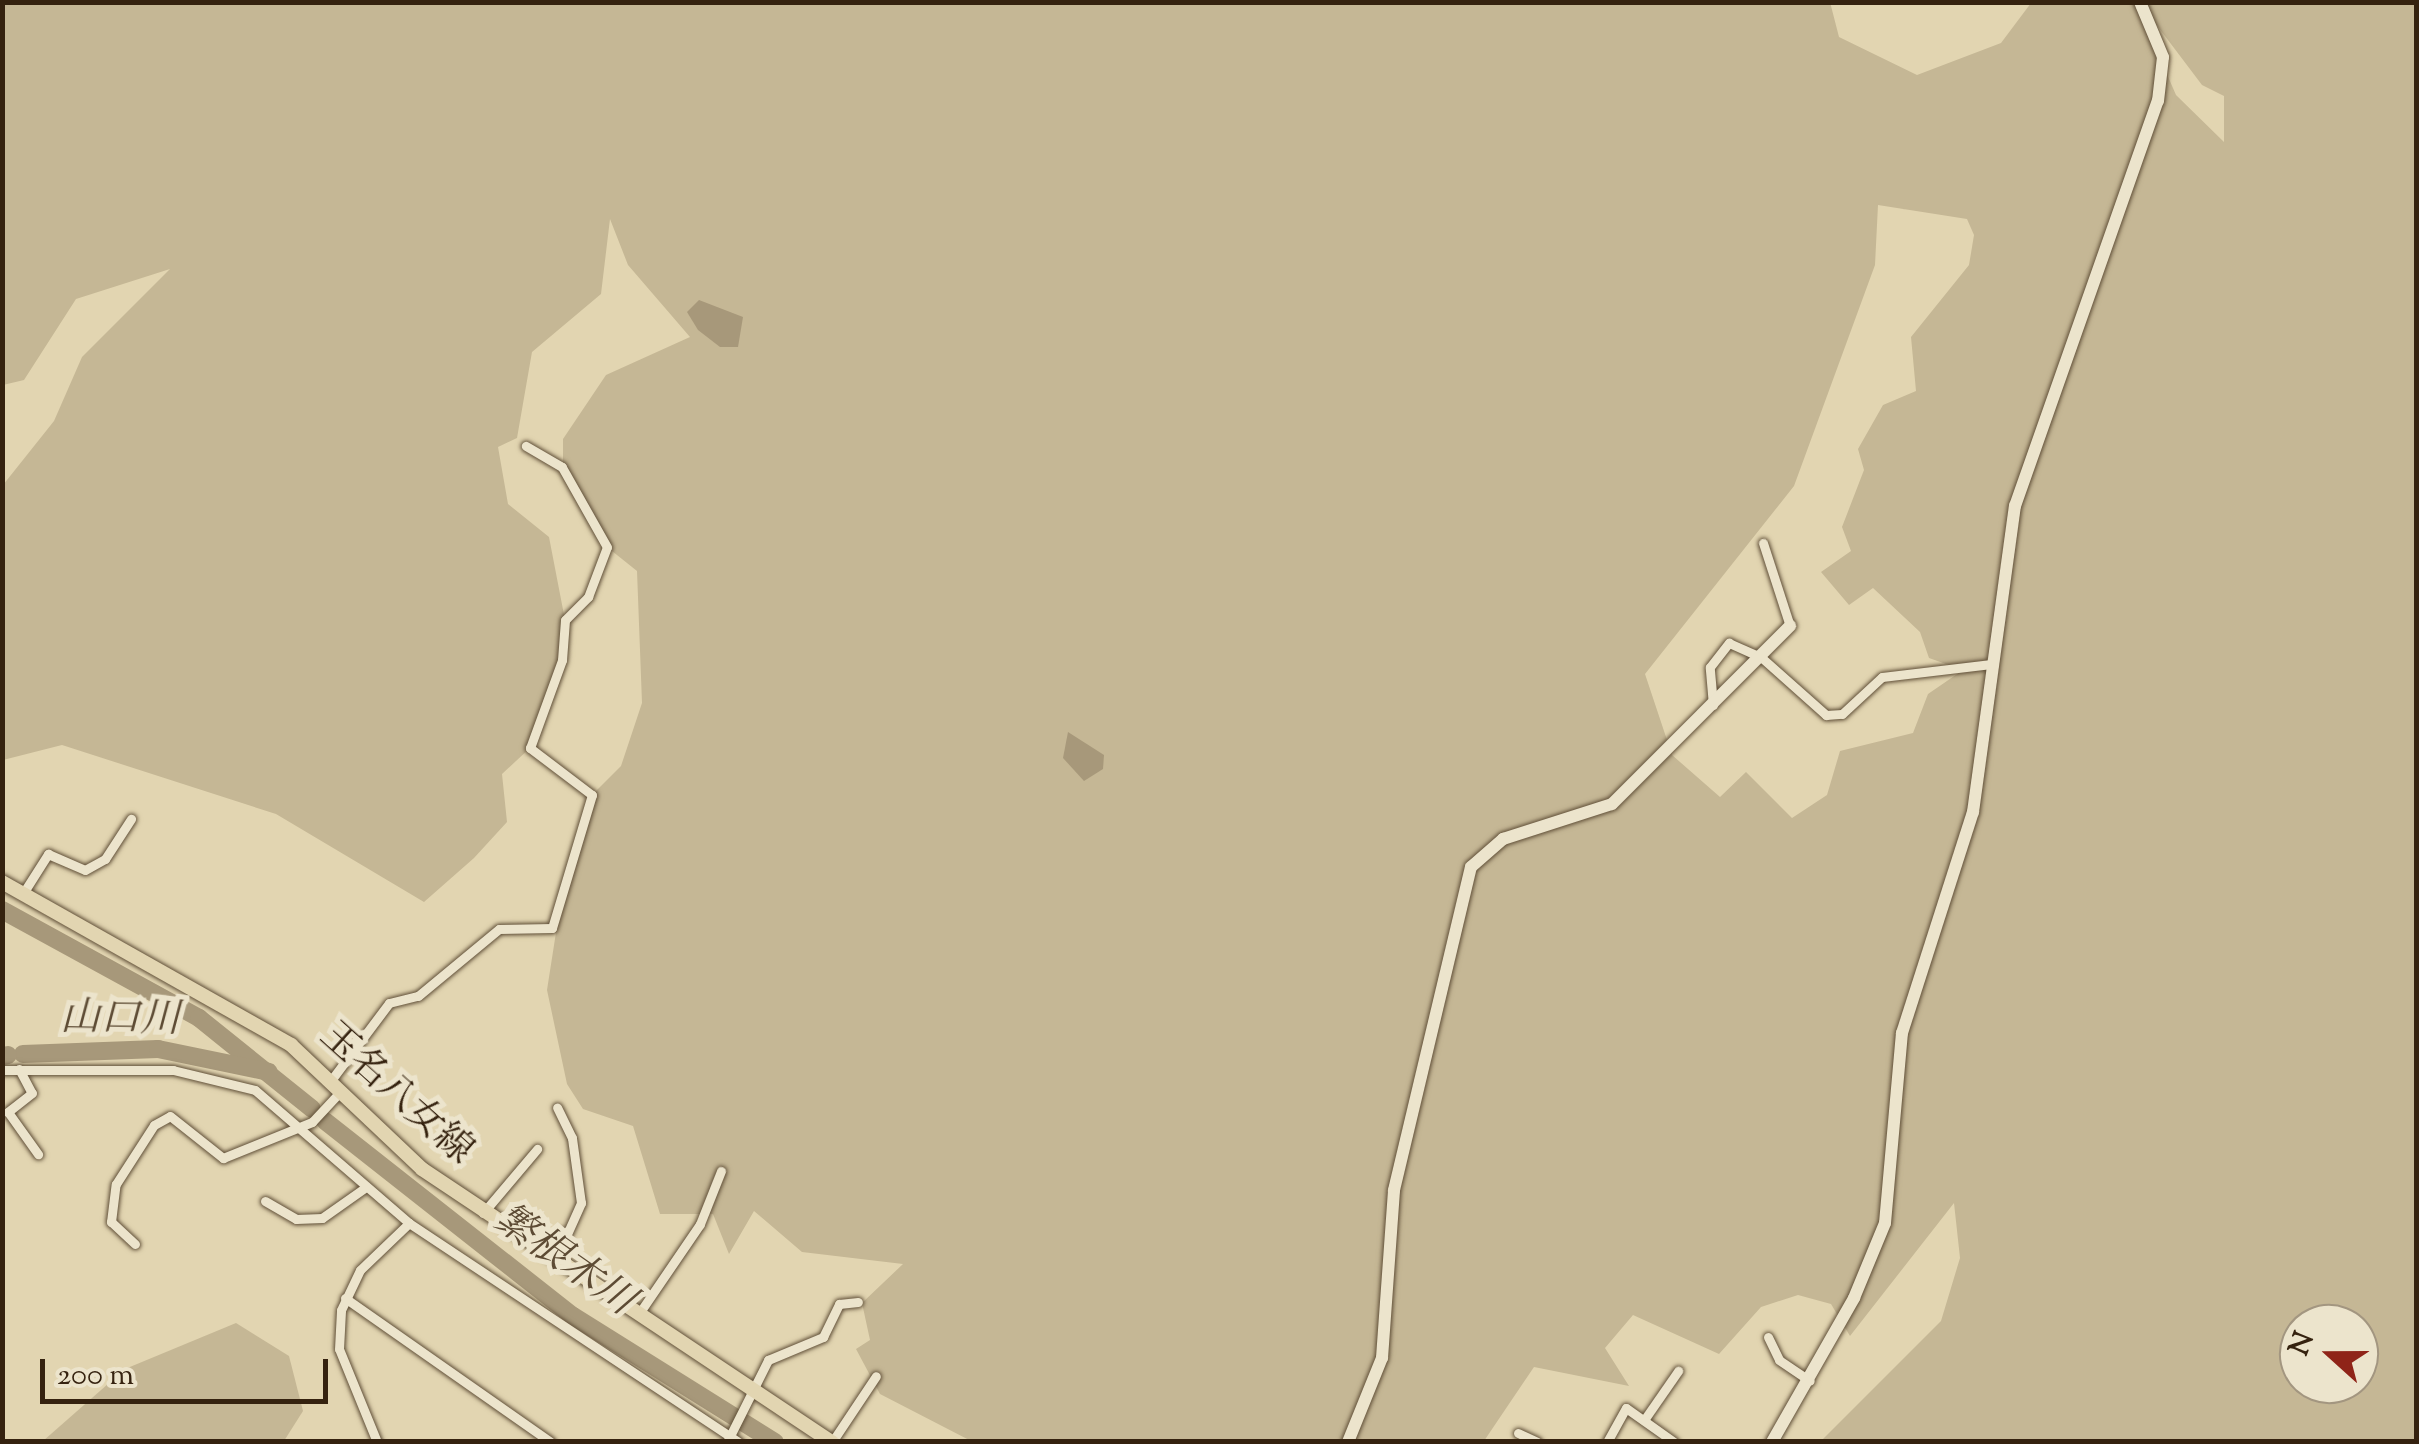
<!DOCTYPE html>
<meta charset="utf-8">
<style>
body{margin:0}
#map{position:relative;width:2419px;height:1444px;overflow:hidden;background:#e2d5b1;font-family:"Sorts Mill Goudy","Noto Serif JP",serif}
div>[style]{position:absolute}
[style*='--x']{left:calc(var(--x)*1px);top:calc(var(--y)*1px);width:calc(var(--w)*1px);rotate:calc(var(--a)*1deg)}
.green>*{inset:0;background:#c5b795}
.water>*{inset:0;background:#a7987a}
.river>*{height:18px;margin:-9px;padding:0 9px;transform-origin:9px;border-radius:9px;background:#a7987a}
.roads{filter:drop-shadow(0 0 2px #604f38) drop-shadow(0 0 2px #604f38)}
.street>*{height:9px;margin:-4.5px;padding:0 4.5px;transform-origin:4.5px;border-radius:4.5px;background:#ece4cc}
.secondary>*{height:12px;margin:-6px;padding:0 6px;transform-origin:6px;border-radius:6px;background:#ece4cc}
.primary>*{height:14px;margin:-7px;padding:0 7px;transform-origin:7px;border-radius:7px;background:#e2d5b1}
span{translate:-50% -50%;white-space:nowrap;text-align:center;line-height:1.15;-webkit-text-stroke:10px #ece4cc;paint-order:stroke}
.street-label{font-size:38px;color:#35220f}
.water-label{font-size:40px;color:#5d4b34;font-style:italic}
.frame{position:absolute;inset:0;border:5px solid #35220f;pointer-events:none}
.north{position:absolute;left:2279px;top:1304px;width:100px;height:100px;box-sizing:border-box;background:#ece4cc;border:2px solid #a39680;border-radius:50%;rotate:291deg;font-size:28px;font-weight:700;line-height:40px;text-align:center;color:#35220f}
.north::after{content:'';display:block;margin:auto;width:35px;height:45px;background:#8f2418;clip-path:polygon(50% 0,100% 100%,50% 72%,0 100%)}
.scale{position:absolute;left:40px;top:1359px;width:288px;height:45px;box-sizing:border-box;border:5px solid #35220f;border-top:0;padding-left:12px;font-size:30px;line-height:35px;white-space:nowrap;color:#35220f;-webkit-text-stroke:8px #ece4cc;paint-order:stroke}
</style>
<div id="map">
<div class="green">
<div style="clip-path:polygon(evenodd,1830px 2px,1839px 37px,1917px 75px,2001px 43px,2031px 3px,2136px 3px,2176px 95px,2224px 142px,2224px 96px,2202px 85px,2140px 3px,2416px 3px,2416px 1441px,1821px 1441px,1941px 1321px,1960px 1258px,1954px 1203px,1850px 1336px,1831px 1304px,1798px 1295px,1761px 1307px,1719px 1354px,1633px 1315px,1605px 1348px,1629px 1386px,1534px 1367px,1484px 1441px,973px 1442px,880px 1394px,856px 1349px,870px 1340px,862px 1303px,903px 1264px,802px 1252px,754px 1211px,729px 1254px,713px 1214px,660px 1214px,633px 1126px,583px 1109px,567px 1084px,547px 990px,562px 894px,592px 795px,621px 766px,642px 703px,637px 571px,607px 547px,563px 464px,563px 439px,606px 375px,690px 337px,628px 265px,610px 219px,601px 294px,532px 352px,517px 438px,498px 447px,508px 504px,549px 537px,565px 620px,562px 660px,530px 748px,502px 774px,507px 822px,474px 858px,424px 902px,276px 814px,62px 745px,3px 760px,3px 485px,54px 421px,82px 357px,170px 269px,76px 299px,24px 380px,3px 385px,2px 3px,1830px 2px,1878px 205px,1967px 219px,1974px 235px,1969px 265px,1911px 337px,1916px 391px,1883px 405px,1858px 449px,1864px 470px,1842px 527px,1851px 551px,1821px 572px,1849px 605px,1873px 588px,1920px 632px,1929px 658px,1963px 670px,1928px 694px,1913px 733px,1840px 751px,1827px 795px,1792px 818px,1746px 772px,1720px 797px,1672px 755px,1645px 674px,1794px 486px,1875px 265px,1878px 205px,1830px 2px,2299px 1324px,2359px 1324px,2359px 1384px,2299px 1384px,2299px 1324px)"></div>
<div style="clip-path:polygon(236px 1323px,289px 1356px,303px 1411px,284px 1441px,43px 1441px,125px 1369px)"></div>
</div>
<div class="water">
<div style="clip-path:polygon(699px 300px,743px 317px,738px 347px,720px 347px,698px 330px,687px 312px)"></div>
<div style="clip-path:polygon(1068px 732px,1104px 755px,1103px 769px,1084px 781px,1063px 758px)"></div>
</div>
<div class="river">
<div style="--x:2;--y:910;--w:225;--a:28.7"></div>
<div style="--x:199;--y:1018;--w:145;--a:38.8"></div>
<div style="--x:23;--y:1054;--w:135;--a:-2.1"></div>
<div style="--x:158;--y:1049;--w:113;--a:11.7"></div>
<div style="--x:2;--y:1056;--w:6;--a:-9"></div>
<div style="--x:325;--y:1121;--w:315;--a:38.2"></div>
<div style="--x:573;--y:1316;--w:238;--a:32"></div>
</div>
<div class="roads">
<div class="street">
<div style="--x:1763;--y:543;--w:87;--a:72"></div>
<div style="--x:1713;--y:705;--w:38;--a:-95"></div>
<div style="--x:1710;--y:667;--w:31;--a:-52"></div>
<div style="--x:1729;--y:643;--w:36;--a:24"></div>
<div style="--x:1762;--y:658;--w:86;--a:41.7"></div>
<div style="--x:1826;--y:715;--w:16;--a:-4"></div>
<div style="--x:1842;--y:714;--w:54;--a:-42.8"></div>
<div style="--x:1882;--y:677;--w:110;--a:-6.8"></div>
<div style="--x:22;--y:895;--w:49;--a:-57.6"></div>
<div style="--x:48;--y:854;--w:40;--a:23.4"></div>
<div style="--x:85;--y:870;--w:23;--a:-29"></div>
<div style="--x:105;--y:859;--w:48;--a:-57"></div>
<div style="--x:19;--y:1069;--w:27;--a:62"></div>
<div style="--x:32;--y:1093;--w:31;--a:142"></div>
<div style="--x:8;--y:1112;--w:52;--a:54.5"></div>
<div style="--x:2;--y:1070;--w:171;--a:0"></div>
<div style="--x:173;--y:1070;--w:84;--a:13.7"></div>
<div style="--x:255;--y:1090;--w:203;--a:40.8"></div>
<div style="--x:409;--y:1223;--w:396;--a:33.6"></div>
<div style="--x:329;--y:1083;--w:100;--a:-53.1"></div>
<div style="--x:389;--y:1003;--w:30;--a:-14"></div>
<div style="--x:418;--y:996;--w:105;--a:-39.6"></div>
<div style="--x:499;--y:929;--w:53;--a:-1.1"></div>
<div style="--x:552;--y:928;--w:139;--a:-73.3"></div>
<div style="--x:592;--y:795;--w:78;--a:-142.8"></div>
<div style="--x:530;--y:748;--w:94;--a:-70"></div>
<div style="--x:562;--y:660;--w:40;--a:-85.7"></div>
<div style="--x:565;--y:620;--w:33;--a:-45"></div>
<div style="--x:588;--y:597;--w:53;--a:-69.2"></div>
<div style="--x:607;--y:547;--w:92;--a:-119.4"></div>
<div style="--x:562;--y:467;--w:42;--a:-149.7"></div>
<div style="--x:265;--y:1201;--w:36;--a:30"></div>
<div style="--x:296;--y:1219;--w:26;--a:-2"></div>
<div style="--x:322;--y:1218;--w:54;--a:-35.2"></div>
<div style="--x:483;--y:1213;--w:84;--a:-49.8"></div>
<div style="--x:135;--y:1244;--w:33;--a:-137"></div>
<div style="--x:111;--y:1222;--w:38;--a:-83"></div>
<div style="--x:116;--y:1184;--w:70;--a:-57.2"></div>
<div style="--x:154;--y:1125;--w:18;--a:-29"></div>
<div style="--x:170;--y:1116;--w:68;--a:38.4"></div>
<div style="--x:223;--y:1158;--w:96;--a:-22"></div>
<div style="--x:312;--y:1122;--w:40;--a:-47"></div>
<div style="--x:548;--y:1256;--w:27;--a:-62"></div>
<div style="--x:555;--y:1261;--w:64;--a:-65.9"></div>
<div style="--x:581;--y:1203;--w:66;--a:-97.9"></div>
<div style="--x:572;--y:1138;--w:34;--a:-116"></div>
<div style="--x:345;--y:1298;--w:251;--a:35"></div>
<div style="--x:638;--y:1315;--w:110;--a:-55.7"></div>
<div style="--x:700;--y:1224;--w:57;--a:-68.4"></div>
<div style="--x:1768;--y:1337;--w:25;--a:64"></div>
<div style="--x:1779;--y:1360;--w:37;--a:34"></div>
<div style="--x:1644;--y:1420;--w:60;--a:-55.2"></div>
<div style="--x:1518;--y:1433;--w:21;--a:25"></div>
<div style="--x:377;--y:1442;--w:100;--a:-112.2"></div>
<div style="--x:339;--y:1349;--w:39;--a:-87"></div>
<div style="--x:341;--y:1310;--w:44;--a:-64.6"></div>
<div style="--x:360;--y:1270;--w:68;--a:-43.8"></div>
<div style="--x:727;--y:1442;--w:92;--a:-63.4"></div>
<div style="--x:768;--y:1360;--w:60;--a:-22.7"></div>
<div style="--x:823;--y:1337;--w:37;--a:-64"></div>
<div style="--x:839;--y:1304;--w:19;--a:-6"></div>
<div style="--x:832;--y:1442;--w:79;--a:-56.3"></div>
<div style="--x:1607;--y:1442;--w:39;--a:-61"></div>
<div style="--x:1626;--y:1408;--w:59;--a:35.3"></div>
</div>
<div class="secondary">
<div style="--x:1348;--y:1442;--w:91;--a:-68"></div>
<div style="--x:1382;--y:1358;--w:168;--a:-85.9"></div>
<div style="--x:1394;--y:1190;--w:332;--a:-76.6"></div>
<div style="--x:1471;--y:867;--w:43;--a:-41.2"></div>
<div style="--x:1503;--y:839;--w:114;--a:-17.8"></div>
<div style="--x:1612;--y:804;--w:252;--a:-45"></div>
<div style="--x:1772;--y:1442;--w:166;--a:-60.3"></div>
<div style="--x:1854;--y:1298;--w:81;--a:-67.5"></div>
<div style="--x:1885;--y:1223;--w:191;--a:-84.9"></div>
<div style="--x:1902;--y:1033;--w:232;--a:-72.2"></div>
<div style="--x:1973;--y:812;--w:309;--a:-82.2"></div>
<div style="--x:2015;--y:506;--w:430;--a:-70.6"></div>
<div style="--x:2158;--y:101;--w:44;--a:-83.5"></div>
<div style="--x:2163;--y:57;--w:60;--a:-112.7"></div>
</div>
<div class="primary">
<div style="--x:2;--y:882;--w:332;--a:29.4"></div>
<div style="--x:291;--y:1045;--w:180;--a:43.4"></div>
<div style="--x:422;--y:1169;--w:493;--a:33.7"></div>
</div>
</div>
<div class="street-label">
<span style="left:395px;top:1095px;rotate:42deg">玉名八女線</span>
</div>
<div class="water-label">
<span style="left:120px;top:1021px;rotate:1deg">山口川</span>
<span style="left:563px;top:1262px;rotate:35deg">繁根木川</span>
</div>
<div class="frame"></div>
<div class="north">N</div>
<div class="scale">200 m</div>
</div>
